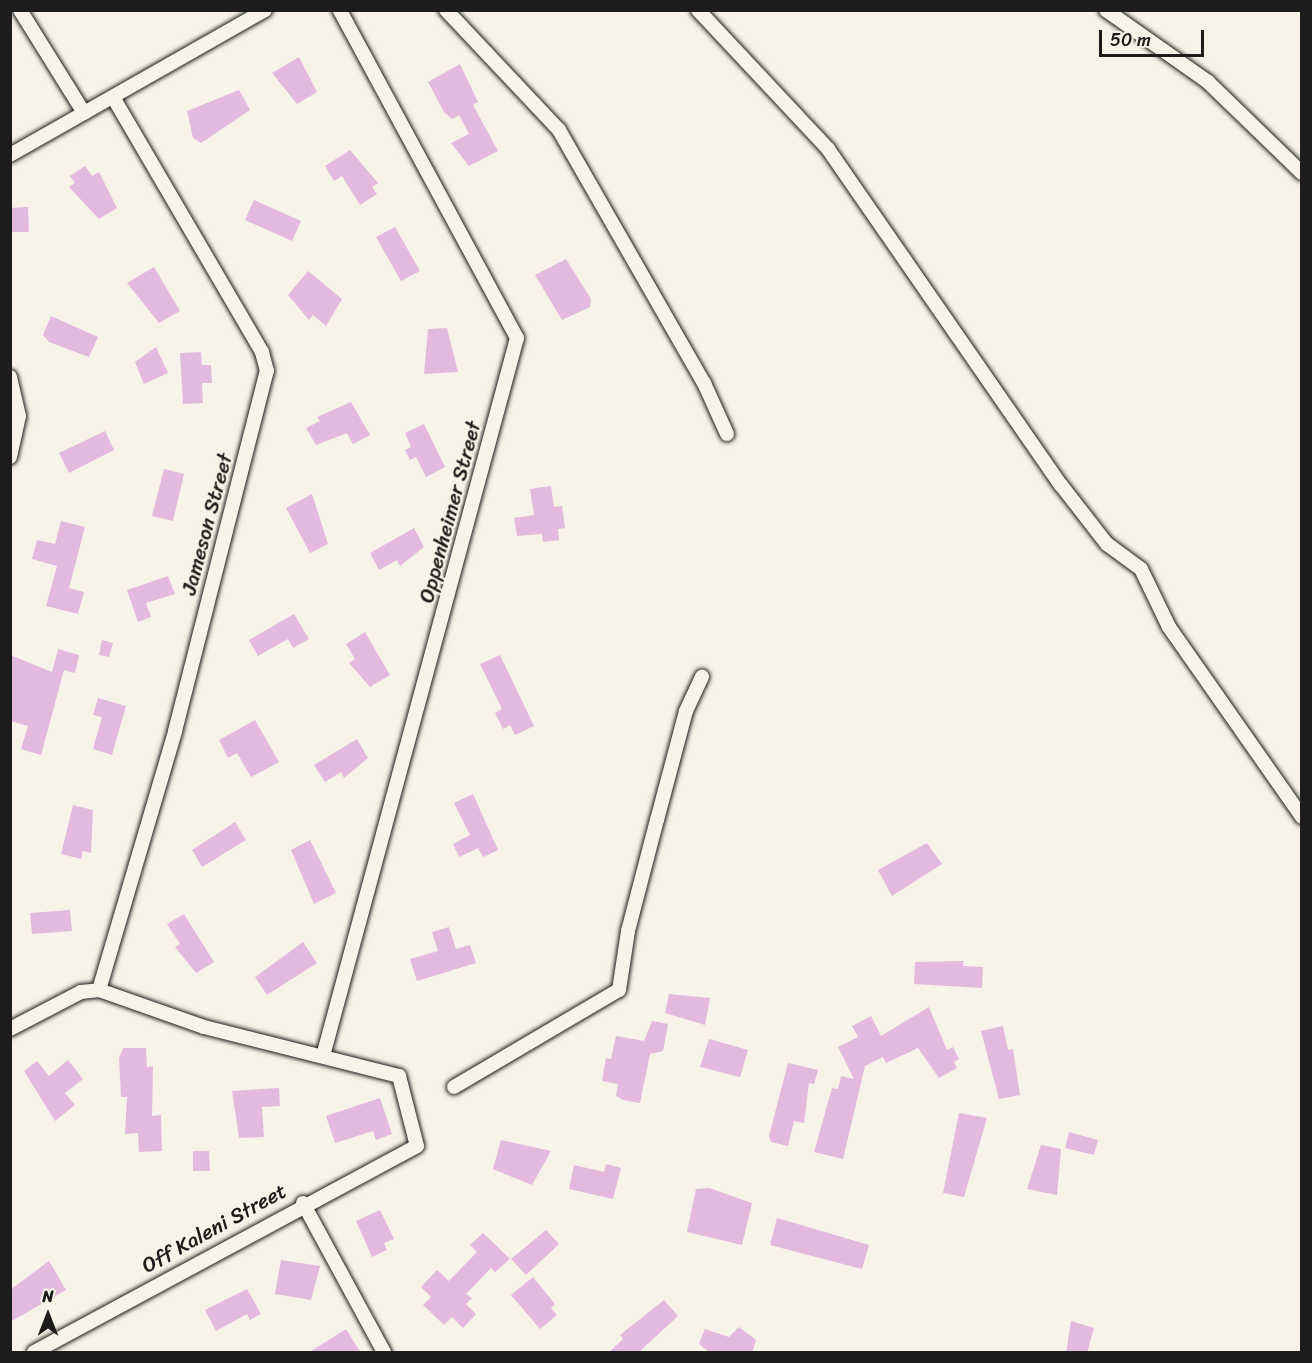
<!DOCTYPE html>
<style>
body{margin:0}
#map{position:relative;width:1312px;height:1363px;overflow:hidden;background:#f7f3e8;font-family:Sriracha,sans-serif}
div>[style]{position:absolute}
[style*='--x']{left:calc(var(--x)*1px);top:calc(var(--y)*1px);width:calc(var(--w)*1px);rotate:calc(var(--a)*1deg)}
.building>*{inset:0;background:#e4b9df}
.roads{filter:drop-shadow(0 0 2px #1c1c1c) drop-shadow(0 0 2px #1c1c1c)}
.minor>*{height:14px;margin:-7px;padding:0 7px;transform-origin:7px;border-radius:7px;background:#f7f3e8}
span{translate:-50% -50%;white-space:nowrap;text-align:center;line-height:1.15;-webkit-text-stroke:4.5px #f7f3e8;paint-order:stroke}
.street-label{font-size:21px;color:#1c1c1c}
.frame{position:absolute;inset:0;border:12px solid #1c1c1c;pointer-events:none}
.north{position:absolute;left:18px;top:1285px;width:60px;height:60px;-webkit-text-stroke:4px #f7f3e8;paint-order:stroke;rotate:0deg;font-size:16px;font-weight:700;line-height:24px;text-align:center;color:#1c1c1c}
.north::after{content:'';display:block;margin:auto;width:21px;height:27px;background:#1c1c1c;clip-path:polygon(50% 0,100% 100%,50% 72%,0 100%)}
.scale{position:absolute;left:1099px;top:30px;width:105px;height:27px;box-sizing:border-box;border:3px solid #1c1c1c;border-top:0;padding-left:8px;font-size:18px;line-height:21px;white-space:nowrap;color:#1c1c1c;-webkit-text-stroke:4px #f7f3e8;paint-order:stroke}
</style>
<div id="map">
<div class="building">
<div style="clip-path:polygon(299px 57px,317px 92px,297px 104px,272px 73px)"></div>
<div style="clip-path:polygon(460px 64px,478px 102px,473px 105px,498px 151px,469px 166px,451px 143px,469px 134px,459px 115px,452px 119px,444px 112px,428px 82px)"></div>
<div style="clip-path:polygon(239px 90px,250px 110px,201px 143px,193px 138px,187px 111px)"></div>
<div style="clip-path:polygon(350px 150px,378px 183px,372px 187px,377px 194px,360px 205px,342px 176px,334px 181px,325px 166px)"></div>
<div style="clip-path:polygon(85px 166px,92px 176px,99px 172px,117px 208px,99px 219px,69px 187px,75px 183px,70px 176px)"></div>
<div style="clip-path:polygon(254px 200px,301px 221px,292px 241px,245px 220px)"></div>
<div style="clip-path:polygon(28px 207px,29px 232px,10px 232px,10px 208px)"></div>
<div style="clip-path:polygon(395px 227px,420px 271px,401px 281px,376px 237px)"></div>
<div style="clip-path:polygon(566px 259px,591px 299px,590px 307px,562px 320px,535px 275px)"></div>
<div style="clip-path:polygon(154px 267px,180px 311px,159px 323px,127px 283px)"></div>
<div style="clip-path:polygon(308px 271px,342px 299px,326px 326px,313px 315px,309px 320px,288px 295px)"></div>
<div style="clip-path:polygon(51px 316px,98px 337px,89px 357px,49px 342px,43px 335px)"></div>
<div style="clip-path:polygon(447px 328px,458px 372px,424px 374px,428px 329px)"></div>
<div style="clip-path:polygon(156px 347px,168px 373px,144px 384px,135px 362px)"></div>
<div style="clip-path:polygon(201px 352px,202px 365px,211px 365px,212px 383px,202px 383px,203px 403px,183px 404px,180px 353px)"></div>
<div style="clip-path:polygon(351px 402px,370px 435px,353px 444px,347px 433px,316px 445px,306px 428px,320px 421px,317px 417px)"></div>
<div style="clip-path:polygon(424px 424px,445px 467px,426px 477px,416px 457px,410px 460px,405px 450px,411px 447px,405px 433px)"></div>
<div style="clip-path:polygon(105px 431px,114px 450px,69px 473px,59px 453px)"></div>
<div style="clip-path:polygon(164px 469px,184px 474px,173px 521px,152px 516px)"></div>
<div style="clip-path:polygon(551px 486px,554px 507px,562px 506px,565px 528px,558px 529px,559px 540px,543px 542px,542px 534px,517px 536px,514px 518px,534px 515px,530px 489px)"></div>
<div style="clip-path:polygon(312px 494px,328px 544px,310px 553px,286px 508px)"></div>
<div style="clip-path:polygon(61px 521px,85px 527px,69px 588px,84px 592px,78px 614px,46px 606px,57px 566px,32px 559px,37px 540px,55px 544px)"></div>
<div style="clip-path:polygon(414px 528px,424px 547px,400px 566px,397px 560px,379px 570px,370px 553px)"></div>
<div style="clip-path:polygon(168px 576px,175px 594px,146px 603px,151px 617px,138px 622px,127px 590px)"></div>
<div style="clip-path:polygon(294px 614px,309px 639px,293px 648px,288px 639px,258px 656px,249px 640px)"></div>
<div style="clip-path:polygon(365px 632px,390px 675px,370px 687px,349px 663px,355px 659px,346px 644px)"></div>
<div style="clip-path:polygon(102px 640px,113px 643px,109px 657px,99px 655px)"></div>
<div style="clip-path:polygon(58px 649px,79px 655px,75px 673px,64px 670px,41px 755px,21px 749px,28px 726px,10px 721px,10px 655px,52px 672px)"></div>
<div style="clip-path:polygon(500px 655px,534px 726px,515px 735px,510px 725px,503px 729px,495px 713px,502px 709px,480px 664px)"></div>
<div style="clip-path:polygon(98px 698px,126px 706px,112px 755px,93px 749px,102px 717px,93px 715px)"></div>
<div style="clip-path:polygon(255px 720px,279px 762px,251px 777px,237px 753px,228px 758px,219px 740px)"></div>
<div style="clip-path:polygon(357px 739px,368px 758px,344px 778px,341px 772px,325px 782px,314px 765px)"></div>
<div style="clip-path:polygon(473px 794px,498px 850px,483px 857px,478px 848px,459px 857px,453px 844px,470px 835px,454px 803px)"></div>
<div style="clip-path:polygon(73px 805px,93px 810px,91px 853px,83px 851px,81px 859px,61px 854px)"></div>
<div style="clip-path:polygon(235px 822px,246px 840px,202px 867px,192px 850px)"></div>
<div style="clip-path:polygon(310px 840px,336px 893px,314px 904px,291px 850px)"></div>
<div style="clip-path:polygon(927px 843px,942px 864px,892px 896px,878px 870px)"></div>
<div style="clip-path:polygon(70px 910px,72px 931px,32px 934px,30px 913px)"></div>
<div style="clip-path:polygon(184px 914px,214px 962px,196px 973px,175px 947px,180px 944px,167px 924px)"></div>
<div style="clip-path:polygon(449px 927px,456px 949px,470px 945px,476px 963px,417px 981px,410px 959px,438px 951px,432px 932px)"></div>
<div style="clip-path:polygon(303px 942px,317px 963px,267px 995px,255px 977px)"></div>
<div style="clip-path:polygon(964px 961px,963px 966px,983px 967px,982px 988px,914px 984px,915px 962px)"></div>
<div style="clip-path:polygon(669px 994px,710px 998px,705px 1025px,665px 1013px)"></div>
<div style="clip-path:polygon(929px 1007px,947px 1050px,953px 1047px,959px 1059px,954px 1062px,957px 1068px,939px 1078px,918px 1048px,886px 1063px,883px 1057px,865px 1066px,843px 1159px,814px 1152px,832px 1088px,838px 1089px,841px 1076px,854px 1079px,838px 1047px,858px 1037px,852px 1026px,871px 1016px,881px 1036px)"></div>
<div style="clip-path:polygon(652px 1021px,668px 1024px,663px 1051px,650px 1054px,640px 1103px,623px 1100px,616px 1096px,618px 1084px,602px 1081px,606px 1058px,611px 1059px,616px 1036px,644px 1041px)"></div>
<div style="clip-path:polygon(1003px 1026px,1008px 1050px,1013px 1049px,1020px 1095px,999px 1099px,981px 1031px)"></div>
<div style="clip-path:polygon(709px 1039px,748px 1050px,740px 1077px,700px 1067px)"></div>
<div style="clip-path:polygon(123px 1048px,146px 1048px,147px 1067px,153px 1066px,152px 1116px,161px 1115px,162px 1151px,139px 1152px,138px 1133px,125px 1134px,127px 1097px,121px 1097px,119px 1058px)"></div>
<div style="clip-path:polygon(68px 1060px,83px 1079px,65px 1093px,75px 1105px,55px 1121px,24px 1071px,37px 1061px,49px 1076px)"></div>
<div style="clip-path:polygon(788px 1063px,818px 1070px,814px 1084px,809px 1083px,804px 1123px,794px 1121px,788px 1146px,771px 1142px,769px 1136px)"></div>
<div style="clip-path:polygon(279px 1088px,280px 1106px,262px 1107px,264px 1137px,239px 1138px,232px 1091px)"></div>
<div style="clip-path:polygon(380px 1098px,392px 1134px,376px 1140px,373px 1131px,335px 1143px,326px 1116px)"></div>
<div style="clip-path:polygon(959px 1113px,987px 1118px,964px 1197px,943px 1193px)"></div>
<div style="clip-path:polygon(1069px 1132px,1098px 1140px,1094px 1155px,1065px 1148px)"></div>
<div style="clip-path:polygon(501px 1140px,551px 1151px,532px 1185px,493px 1169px)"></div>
<div style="clip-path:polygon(1041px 1145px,1061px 1149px,1057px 1195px,1027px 1189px)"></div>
<div style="clip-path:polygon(193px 1151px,209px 1151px,210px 1171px,193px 1171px)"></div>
<div style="clip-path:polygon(606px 1164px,621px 1168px,613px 1199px,569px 1189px,574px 1165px,604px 1172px)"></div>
<div style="clip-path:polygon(709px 1188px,752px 1203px,742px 1245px,687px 1232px,696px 1189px)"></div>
<div style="clip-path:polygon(380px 1210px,394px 1239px,384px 1243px,387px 1250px,372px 1257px,356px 1221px)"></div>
<div style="clip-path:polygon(777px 1218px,869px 1245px,862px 1269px,770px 1245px)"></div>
<div style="clip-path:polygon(546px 1230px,559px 1244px,526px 1275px,511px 1259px)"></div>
<div style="clip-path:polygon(483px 1233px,510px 1259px,495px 1272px,491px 1268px,466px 1294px,472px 1298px,466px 1304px,476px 1314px,463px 1328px,452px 1317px,444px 1325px,423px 1305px,431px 1297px,421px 1287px,437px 1270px,449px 1281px,477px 1252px,470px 1245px)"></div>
<div style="clip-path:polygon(281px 1260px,320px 1266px,311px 1300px,275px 1294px)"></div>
<div style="clip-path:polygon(49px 1261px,66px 1290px,10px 1322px,10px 1290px)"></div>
<div style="clip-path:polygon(533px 1277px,555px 1304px,551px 1308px,557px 1315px,540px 1329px,511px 1295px)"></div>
<div style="clip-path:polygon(247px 1289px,261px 1314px,250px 1320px,247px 1314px,216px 1331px,205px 1310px)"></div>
<div style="clip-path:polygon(664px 1300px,678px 1316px,638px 1353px,608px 1353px,623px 1339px,620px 1335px)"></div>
<div style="clip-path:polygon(1071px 1321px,1094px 1328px,1087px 1353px,1066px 1353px)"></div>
<div style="clip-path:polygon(739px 1327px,756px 1340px,752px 1353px,710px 1353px,699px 1344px,705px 1329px,729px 1337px)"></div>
<div style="clip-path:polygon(346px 1329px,361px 1353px,308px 1353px)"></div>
</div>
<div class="roads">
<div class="minor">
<div style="--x:20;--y:10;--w:121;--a:58.1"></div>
<div style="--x:446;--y:10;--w:165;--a:46.7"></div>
<div style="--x:559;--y:130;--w:292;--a:60.2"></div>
<div style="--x:704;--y:383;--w:56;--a:65.7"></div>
<div style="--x:698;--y:10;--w:190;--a:46.9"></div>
<div style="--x:828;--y:149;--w:409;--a:55.3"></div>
<div style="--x:1061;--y:485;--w:75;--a:52.1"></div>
<div style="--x:1107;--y:544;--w:42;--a:36.3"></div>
<div style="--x:1141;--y:569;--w:64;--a:64.2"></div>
<div style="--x:1169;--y:627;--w:232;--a:55"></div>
<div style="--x:1106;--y:10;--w:125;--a:35.2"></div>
<div style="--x:1208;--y:82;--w:131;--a:44.1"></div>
<div style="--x:10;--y:155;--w:293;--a:-29.6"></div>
<div style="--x:10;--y:377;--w:40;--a:77"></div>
<div style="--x:19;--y:416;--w:42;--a:102.4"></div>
<div style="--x:99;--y:990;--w:270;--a:-73.6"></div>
<div style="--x:175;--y:731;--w:372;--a:-75.7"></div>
<div style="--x:267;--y:371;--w:20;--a:-105"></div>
<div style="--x:262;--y:352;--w:295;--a:-120.3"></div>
<div style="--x:10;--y:1029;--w:80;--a:-27.5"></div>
<div style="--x:81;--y:992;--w:18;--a:-6"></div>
<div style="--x:99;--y:990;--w:111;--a:19.4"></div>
<div style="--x:204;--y:1027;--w:201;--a:14.1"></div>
<div style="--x:399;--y:1076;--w:72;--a:75.6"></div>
<div style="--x:417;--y:1146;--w:435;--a:151.7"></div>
<div style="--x:323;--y:1056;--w:744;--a:-74.88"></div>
<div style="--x:517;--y:338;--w:373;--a:-118.4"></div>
<div style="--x:454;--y:1087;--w:191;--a:-30.5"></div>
<div style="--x:619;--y:990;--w:60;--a:-81.3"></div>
<div style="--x:628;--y:931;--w:115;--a:-75.4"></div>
<div style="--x:657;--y:820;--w:113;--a:-75.1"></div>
<div style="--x:686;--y:711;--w:38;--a:-65"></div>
<div style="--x:303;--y:1203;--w:170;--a:61.5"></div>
</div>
</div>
<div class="street-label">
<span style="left:450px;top:512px;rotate:-75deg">Oppenheimer Street</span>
<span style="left:207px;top:524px;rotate:-75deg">Jameson Street</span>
<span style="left:214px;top:1228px;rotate:-29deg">Off Kaleni Street</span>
</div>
<div class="frame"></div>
<div class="north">N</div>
<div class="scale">50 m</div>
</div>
